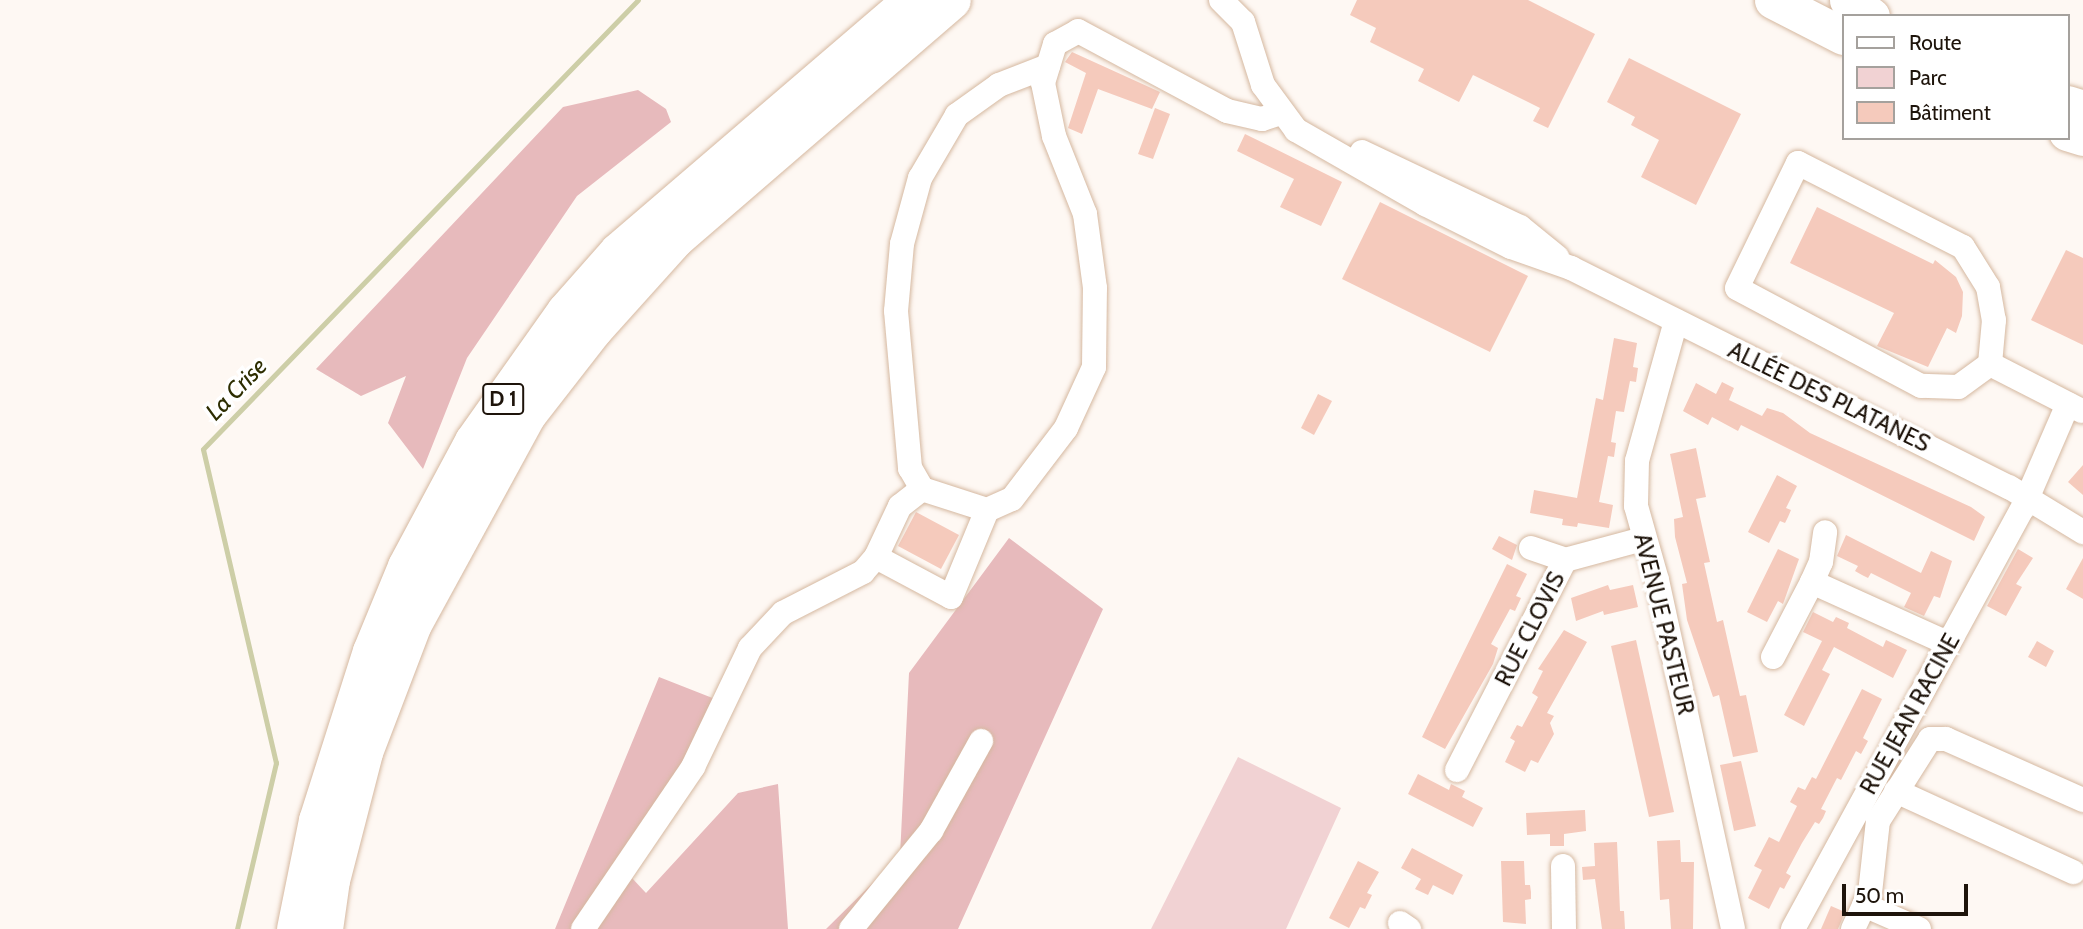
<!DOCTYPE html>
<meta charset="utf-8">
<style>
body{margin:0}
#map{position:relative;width:2083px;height:929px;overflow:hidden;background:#fef8f3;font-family:Cabin,sans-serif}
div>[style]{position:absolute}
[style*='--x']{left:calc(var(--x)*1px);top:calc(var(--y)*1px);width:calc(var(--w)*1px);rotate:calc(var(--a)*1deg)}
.green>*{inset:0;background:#f1d2d3}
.forest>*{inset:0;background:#e7babc}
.stream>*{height:5px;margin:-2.5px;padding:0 2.5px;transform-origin:2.5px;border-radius:2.5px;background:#cdcea7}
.building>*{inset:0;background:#f5cabc}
.roads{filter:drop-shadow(0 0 2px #d5b8a0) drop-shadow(0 0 2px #d5b8a0)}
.minor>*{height:24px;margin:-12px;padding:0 12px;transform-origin:12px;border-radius:12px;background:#fff}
.highway>*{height:37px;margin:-18.5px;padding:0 18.5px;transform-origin:18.5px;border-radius:18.5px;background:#fff}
span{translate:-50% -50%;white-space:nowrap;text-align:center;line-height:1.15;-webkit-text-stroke:7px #fff;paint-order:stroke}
.shield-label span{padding:2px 5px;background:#fff;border:2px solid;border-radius:5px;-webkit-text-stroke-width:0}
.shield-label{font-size:21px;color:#1e140b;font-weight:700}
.street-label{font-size:23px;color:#1e140b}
.water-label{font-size:24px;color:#2d2d00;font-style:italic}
.legend{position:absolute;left:1842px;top:14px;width:228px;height:126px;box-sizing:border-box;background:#fff;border:2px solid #a5a19d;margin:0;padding:9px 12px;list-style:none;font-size:21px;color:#1e140b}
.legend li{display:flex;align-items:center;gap:14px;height:35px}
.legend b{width:35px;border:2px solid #a5a19d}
.scale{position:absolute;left:1842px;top:884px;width:126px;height:32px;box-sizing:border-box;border:4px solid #1e140b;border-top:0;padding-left:9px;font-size:21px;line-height:24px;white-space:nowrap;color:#1e140b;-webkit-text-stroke:5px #fff;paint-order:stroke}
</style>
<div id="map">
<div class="green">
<div style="clip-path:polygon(1238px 757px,1341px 808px,1286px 929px,1151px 929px)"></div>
</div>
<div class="forest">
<div style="clip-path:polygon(638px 90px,666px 109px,671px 122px,577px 196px,467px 358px,423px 469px,388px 423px,406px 376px,361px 396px,316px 369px,563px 107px)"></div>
<div style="clip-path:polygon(1009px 538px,1103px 609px,958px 929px,826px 929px,900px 856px,909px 673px)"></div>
<div style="clip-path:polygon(659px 677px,715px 699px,631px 877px,646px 893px,738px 793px,778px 784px,788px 929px,555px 929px)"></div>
</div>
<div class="stream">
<div style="--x:237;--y:929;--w:171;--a:-76.8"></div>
<div style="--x:276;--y:763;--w:322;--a:-103.1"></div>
<div style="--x:203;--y:449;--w:625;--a:-45.91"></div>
</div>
<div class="building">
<div style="clip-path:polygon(1357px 0,1528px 0,1595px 34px,1548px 128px,1533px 121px,1540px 108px,1473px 75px,1459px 102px,1418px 81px,1424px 69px,1370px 42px,1376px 28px,1350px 15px)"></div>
<div style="clip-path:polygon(1072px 52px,1160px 92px,1152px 109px,1098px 89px,1082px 134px,1068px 128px,1086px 73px,1065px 62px)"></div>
<div style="clip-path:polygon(1629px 58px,1741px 114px,1696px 205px,1641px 177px,1659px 140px,1631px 125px,1635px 117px,1607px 102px)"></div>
<div style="clip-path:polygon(1155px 108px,1170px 114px,1153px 159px,1138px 154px)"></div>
<div style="clip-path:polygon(1245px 134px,1342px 182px,1321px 226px,1280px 207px,1294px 179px,1237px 151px)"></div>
<div style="clip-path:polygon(1380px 202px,1528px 276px,1490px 352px,1342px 279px)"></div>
<div style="clip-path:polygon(1817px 207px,1933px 264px,1935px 260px,1956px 277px,1963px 292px,1962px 316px,1956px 333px,1947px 328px,1928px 367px,1877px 346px,1894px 313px,1790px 263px)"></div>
<div style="clip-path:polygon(2066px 250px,2083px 258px,2083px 345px,2031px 320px)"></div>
<div style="clip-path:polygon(1614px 338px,1637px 343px,1633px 367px,1638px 368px,1636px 382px,1630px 381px,1624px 412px,1616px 411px,1611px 442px,1616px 443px,1614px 457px,1608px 456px,1599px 502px,1613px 505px,1609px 528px,1578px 523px,1577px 527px,1562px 525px,1563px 519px,1530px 513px,1534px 490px,1577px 498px,1596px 398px,1603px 400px)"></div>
<div style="clip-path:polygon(1722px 382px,1734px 388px,1729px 400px,1762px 416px,1767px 408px,1783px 413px,1810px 433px,1971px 507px,1985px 517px,1974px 541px,1741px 425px,1738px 431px,1712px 417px,1708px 425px,1683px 411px,1696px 383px,1716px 394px)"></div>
<div style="clip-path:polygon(1318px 394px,1332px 401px,1314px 435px,1301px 428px)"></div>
<div style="clip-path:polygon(1696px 448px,1706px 497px,1696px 499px,1710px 562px,1704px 563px,1717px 622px,1723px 620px,1740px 696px,1746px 695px,1758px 752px,1733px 757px,1719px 695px,1713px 697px,1687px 620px,1682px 584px,1687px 583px,1675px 537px,1674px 519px,1683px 517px,1670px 454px)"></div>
<div style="clip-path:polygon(2083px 465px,2083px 495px,2068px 482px)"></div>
<div style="clip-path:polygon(1777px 475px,1797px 486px,1786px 508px,1791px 510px,1788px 517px,1785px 523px,1780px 521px,1769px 543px,1748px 532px)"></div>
<div style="clip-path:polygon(916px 512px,959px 535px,941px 569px,898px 546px)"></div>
<div style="clip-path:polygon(1846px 535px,1921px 573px,1931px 551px,1952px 561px,1940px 598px,1934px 596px,1924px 616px,1904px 607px,1911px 593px,1871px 573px,1868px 578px,1862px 575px,1855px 571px,1858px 566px,1837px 556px)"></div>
<div style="clip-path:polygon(1499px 536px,1517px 545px,1512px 560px,1492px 549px)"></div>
<div style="clip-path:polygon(1778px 549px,1799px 559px,1783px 604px,1778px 601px,1767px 622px,1747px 612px)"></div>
<div style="clip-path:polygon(2018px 549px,2033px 558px,2016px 584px,2022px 587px,2006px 616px,1987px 606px)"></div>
<div style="clip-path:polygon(2083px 558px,2083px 599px,2066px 589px)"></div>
<div style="clip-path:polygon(1507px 564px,1527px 574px,1516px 596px,1521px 598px,1515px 611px,1510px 609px,1491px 644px,1498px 648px,1493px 664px,1445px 749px,1422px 737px)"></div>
<div style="clip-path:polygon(1608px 585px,1610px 590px,1633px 585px,1638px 607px,1604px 615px,1603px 611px,1576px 621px,1571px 598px)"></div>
<div style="clip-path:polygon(1813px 612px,1833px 622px,1836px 617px,1849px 623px,1847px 628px,1883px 647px,1886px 640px,1907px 650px,1893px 678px,1834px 647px,1822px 670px,1830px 674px,1804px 726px,1784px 715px,1822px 641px,1803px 632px)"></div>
<div style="clip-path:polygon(1564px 630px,1587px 642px,1547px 713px,1554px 716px,1550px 723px,1554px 734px,1538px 763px,1531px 760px,1525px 772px,1505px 762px,1515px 741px,1510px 738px,1517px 725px,1522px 727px,1538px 697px,1532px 693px,1543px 671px,1538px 669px)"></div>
<div style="clip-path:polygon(1636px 640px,1674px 812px,1649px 817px,1611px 646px)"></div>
<div style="clip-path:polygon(2037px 641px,2054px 651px,2046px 667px,2028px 657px)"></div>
<div style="clip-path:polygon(1862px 689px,1882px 699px,1863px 738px,1868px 741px,1861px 754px,1856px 751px,1841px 780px,1837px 778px,1821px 809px,1826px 811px,1823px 818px,1819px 824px,1815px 822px,1802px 843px,1786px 873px,1791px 876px,1787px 883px,1784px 889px,1780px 887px,1769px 909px,1748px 898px,1762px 870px,1754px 866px,1769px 837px,1779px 842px,1797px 806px,1790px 802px,1798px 787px,1805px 790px,1812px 777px,1816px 779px)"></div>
<div style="clip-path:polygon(1741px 761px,1756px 826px,1734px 831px,1720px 765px)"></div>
<div style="clip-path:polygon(1418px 774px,1449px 790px,1451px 784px,1465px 791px,1462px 797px,1483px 808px,1473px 827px,1408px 794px)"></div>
<div style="clip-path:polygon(1585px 810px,1586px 831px,1564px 834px,1564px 846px,1550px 846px,1550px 834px,1527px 835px,1526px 813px)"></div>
<div style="clip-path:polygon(1680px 840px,1681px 862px,1694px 862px,1693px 929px,1671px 929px,1669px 899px,1660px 900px,1657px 841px)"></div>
<div style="clip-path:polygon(1617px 842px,1620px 911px,1624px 911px,1625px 929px,1602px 929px,1595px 879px,1583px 880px,1582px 867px,1595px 866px,1594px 843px)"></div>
<div style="clip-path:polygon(1412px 848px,1463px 875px,1453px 895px,1433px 885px,1428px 895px,1415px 889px,1421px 879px,1401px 868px)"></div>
<div style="clip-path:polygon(1358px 861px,1379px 872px,1367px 893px,1372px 895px,1365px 909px,1360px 907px,1349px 928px,1329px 918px)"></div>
<div style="clip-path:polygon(1501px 861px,1524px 861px,1525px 885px,1530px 885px,1531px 892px,1531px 899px,1525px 900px,1526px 924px,1503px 922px)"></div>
<div style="clip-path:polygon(1831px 906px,1845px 912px,1838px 929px,1821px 929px)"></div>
</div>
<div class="roads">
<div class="minor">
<div style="--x:1221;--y:0;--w:31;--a:45"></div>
<div style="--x:1243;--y:22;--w:66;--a:72.4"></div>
<div style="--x:1263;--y:85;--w:56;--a:53.7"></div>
<div style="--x:1296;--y:130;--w:149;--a:29.8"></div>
<div style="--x:1425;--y:204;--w:96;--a:26.6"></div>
<div style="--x:1511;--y:247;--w:64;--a:19.3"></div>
<div style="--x:1571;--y:268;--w:490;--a:26.6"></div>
<div style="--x:2009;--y:487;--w:87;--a:31.3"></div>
<div style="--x:1048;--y:66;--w:53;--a:158.8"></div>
<div style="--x:999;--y:85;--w:52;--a:144.5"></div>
<div style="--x:957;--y:115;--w:73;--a:120.4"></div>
<div style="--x:920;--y:178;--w:68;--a:105.3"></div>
<div style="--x:902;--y:244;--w:67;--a:95.1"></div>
<div style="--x:896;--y:311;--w:158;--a:84.9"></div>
<div style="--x:910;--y:468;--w:24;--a:60"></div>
<div style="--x:922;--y:489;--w:68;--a:17.9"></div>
<div style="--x:987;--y:510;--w:27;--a:-24"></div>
<div style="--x:1012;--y:499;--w:89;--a:-52.7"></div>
<div style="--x:1066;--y:428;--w:67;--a:-65.3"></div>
<div style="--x:1094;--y:367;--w:79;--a:-89.3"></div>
<div style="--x:1095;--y:288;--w:75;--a:-97.7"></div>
<div style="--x:1085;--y:214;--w:84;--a:-111.7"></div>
<div style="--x:1054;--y:136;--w:54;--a:-101.7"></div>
<div style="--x:1043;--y:83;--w:41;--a:-72.9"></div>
<div style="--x:1055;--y:44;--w:26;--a:-29"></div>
<div style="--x:1078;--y:31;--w:169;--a:28.2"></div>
<div style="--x:1227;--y:111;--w:36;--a:13"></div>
<div style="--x:1262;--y:119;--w:20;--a:-18"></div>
<div style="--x:1362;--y:152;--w:175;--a:25.4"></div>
<div style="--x:1520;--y:227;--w:48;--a:39"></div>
<div style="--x:1798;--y:163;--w:185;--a:27"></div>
<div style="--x:1963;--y:247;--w:47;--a:58"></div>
<div style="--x:1988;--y:287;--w:34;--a:80"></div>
<div style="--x:1994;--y:320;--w:44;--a:95.2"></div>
<div style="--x:1990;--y:364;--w:39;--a:144"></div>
<div style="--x:1958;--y:387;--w:37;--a:-178"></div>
<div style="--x:1921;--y:386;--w:208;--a:-152"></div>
<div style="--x:1737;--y:288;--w:139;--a:-64"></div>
<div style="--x:1676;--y:321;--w:145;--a:105.6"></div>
<div style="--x:1637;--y:461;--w:45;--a:91.3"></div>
<div style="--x:1636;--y:506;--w:77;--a:74.2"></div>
<div style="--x:1657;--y:580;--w:357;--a:77.7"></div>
<div style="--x:1990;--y:364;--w:103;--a:27.1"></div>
<div style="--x:922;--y:489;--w:28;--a:142"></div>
<div style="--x:900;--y:506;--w:56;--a:115.2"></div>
<div style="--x:876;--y:557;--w:85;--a:28.1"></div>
<div style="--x:951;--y:597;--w:94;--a:-67.5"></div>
<div style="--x:1531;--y:548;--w:36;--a:19"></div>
<div style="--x:1812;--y:582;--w:22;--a:-66"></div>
<div style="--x:1821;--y:562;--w:30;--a:-82"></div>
<div style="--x:1773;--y:657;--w:85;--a:-62.5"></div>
<div style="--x:1812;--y:582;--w:150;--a:24.3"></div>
<div style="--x:1457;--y:770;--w:236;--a:-62.8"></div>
<div style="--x:1565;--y:560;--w:81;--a:-15.1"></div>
<div style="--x:1896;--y:791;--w:195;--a:24.6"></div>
<div style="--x:1563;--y:866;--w:63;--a:89.1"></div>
<div style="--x:1864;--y:905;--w:60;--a:23.6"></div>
<div style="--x:1400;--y:923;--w:11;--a:34"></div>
<div style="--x:583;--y:929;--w:196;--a:-55.8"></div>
<div style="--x:693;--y:767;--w:132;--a:-64.4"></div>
<div style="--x:750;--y:648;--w:48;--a:-46.7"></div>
<div style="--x:783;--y:613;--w:90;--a:-27.1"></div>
<div style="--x:863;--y:572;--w:20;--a:-49"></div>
<div style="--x:851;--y:929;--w:127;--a:-50.8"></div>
<div style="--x:931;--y:831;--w:103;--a:-60.9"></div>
<div style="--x:1793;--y:929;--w:480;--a:-61.4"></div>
<div style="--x:2023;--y:508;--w:113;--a:-66.6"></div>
<div style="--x:1853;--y:929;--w:40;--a:-65"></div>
<div style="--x:1870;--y:893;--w:72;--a:-83.7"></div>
<div style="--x:1878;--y:821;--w:97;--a:-57.6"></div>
<div style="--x:1930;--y:739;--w:16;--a:0"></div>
<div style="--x:1946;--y:739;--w:150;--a:24"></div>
</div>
<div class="highway">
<div style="--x:1773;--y:0;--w:79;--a:27.2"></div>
<div style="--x:1848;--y:0;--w:28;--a:35"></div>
<div style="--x:2067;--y:104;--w:17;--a:17"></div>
<div style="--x:2067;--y:132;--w:17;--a:17"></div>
<div style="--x:295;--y:929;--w:111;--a:-78.6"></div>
<div style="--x:317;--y:820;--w:177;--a:-72.3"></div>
<div style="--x:371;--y:651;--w:92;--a:-67.6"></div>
<div style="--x:406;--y:566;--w:142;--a:-61.8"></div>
<div style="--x:473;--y:441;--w:159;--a:-54.7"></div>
<div style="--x:565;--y:311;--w:80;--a:-48.5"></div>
<div style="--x:618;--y:251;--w:386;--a:-40.6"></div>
<div style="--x:324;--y:929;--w:49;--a:-81.9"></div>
<div style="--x:331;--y:880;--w:132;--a:-75.5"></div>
<div style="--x:364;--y:752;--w:137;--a:-69.1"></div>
<div style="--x:413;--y:624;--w:238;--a:-61.4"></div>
<div style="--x:527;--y:415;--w:109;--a:-52.1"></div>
<div style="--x:594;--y:329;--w:120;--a:-48"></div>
<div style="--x:674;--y:240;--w:367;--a:-40.8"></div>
</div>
</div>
<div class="shield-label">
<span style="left:503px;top:399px">D 1</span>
</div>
<div class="street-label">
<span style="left:1829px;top:397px;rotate:26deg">ALLÉE DES PLATANES</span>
<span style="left:1664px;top:624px;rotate:76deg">AVENUE PASTEUR</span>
<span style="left:1530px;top:629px;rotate:-63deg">RUE CLOVIS</span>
<span style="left:1910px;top:714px;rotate:-61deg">RUE JEAN RACINE</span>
</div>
<div class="water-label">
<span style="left:236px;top:389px;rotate:-46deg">La Crise</span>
</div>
<ul class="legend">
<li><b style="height:9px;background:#fff"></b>Route</li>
<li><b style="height:19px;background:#f1d2d3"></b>Parc</li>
<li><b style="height:19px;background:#f5cabc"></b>Bâtiment</li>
</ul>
<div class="scale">50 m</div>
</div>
